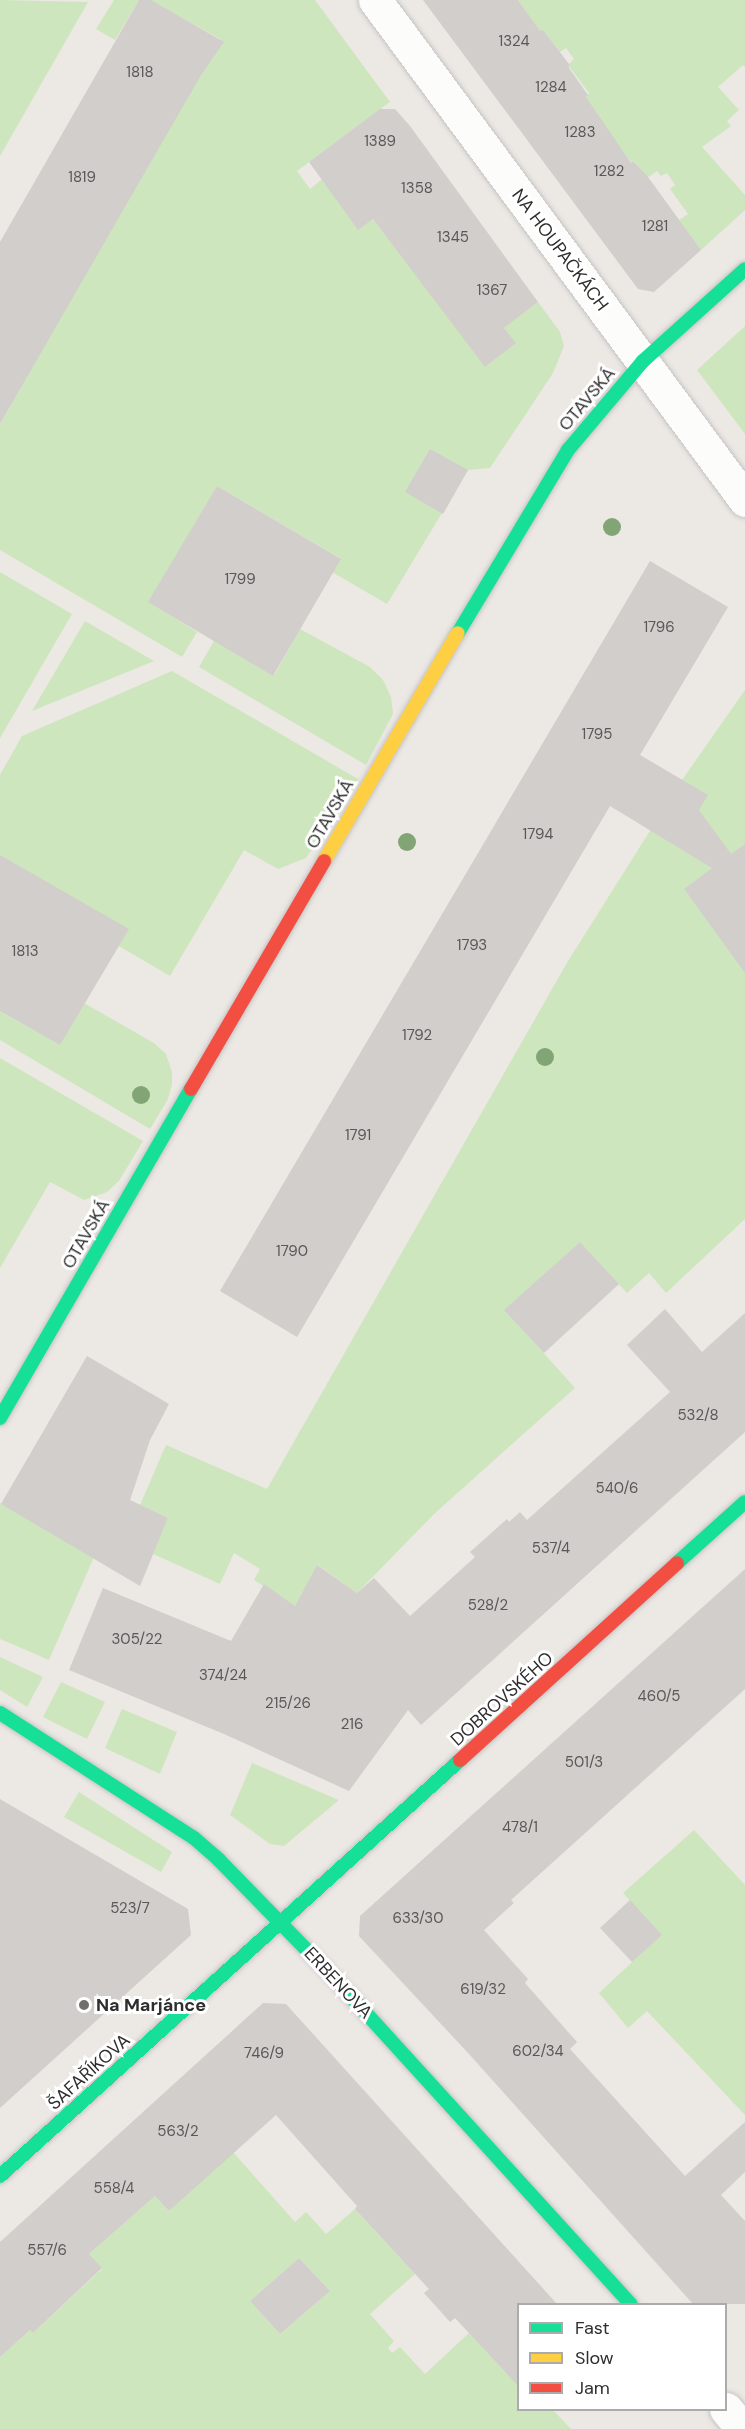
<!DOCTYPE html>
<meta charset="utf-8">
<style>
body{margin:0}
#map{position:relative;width:745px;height:2429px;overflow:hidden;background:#ece8e4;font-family:"DM Sans",sans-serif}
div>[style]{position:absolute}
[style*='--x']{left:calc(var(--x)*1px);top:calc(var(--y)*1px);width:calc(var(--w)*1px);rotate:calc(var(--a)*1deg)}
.green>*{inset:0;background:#cee6be}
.building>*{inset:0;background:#d1cecb}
.roads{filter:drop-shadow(0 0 2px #c5c4c5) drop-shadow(0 0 2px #c5c4c5)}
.street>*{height:33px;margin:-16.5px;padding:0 16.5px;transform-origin:16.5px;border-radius:16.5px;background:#fcfcfb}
.fast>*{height:14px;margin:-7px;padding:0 7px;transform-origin:7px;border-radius:7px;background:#16e098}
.slow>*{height:14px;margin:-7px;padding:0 7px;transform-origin:7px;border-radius:7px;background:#ffcf43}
.jam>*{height:14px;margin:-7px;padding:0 7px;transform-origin:7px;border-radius:7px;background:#f24e42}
.trees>*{width:18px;height:18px;margin:-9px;border-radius:50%;background:#82a575}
.dots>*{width:16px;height:16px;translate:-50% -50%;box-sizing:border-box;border:3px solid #fff;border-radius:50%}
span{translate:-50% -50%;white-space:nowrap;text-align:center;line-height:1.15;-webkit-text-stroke:6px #fff;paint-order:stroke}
.number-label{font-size:15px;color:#585857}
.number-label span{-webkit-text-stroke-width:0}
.street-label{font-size:18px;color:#2e2e2e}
.poi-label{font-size:18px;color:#2e2e2e;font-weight:700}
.left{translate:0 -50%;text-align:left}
.legend{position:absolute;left:517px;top:2303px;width:210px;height:108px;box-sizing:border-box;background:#fff;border:2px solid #ababab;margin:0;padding:8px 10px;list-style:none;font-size:18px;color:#2e2e2e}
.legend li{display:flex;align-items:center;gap:12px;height:30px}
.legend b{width:30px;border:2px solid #ababab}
</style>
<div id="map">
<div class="green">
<div style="clip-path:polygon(0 0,88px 2px,0 156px)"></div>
<div style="clip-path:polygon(114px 0,139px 0,115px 40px,96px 29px)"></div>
<div style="clip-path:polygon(150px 0,315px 0,390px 102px,297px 171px,310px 189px,331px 172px,338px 202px,358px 229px,373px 219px,489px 364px,515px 343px,504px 328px,538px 302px,560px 332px,564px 346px,553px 373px,490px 468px,468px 470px,387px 604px,332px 572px,340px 558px,217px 486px,150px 602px,197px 632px,182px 657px,0 550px,0 424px,220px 39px)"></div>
<div style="clip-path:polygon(518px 0,745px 0,745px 67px,743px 65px,718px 87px,739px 110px,727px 121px,731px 126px,702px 147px,745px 195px,745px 210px,701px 250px,679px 220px,688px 214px,670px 189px,675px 185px,667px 173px,661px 176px,657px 171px,647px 178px,634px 161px,631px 162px,615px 142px,586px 97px,589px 93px,568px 65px,574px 59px,566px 48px,560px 52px,543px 30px,540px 32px)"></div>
<div style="clip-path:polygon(745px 326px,745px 434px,697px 370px)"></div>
<div style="clip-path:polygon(0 572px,72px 614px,0 738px)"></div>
<div style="clip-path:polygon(85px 621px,154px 661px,32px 711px)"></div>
<div style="clip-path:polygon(300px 629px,370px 667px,383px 680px,391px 697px,393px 714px,366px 765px,199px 667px,214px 641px,275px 674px)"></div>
<div style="clip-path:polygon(172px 671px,358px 779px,306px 858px,278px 869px,244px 850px,170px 976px,117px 945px,0 862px,0 775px,22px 736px)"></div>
<div style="clip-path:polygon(745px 690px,745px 844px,684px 889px,745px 972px,745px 1219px,666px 1293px,649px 1273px,627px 1293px,580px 1242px,505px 1310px,575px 1388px,434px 1514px,357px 1593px,318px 1565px,295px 1606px,254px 1580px,260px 1569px,234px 1553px,220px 1584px,153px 1554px,168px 1518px,140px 1505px,166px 1445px,267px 1489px,568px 961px,682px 780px)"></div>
<div style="clip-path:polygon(84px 1003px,154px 1043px,166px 1054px,172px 1072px,172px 1084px,168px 1099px,150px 1129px,0 1040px,0 1011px,60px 1045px)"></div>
<div style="clip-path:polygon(0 1058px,143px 1141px,119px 1181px,107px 1192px,84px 1200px,50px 1182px,0 1268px)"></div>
<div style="clip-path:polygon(0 1503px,94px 1557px,49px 1660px,0 1639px)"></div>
<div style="clip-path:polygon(0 1657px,43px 1677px,27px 1707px,0 1690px)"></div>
<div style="clip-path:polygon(61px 1682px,105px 1702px,87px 1739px,43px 1717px)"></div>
<div style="clip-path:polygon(122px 1709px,177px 1732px,160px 1774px,105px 1748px)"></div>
<div style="clip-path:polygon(252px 1763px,339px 1800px,284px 1846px,270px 1844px,230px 1815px)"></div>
<div style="clip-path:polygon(79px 1792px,172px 1852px,161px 1872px,64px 1817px)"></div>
<div style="clip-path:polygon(694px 1830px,745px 1885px,745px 2115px,647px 2011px,628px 2028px,599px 1993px,661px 1935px,623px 1893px)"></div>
<div style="clip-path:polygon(evenodd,233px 2152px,295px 2222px,306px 2212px,326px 2234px,355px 2209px,415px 2274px,370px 2314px,394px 2341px,388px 2348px,392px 2353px,400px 2347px,425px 2374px,469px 2333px,507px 2374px,518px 2371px,518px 2410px,553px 2410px,571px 2429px,0 2429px,0 2357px,30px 2330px,33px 2333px,102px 2269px,89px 2254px,155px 2196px,169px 2211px,233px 2152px,299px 2258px,330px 2291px,280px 2334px,250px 2301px,299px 2258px)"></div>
</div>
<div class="building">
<div style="clip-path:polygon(139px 0,151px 0,224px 42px,201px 75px,0 424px,0 242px)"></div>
<div style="clip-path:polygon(423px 0,518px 0,540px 31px,543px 30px,569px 64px,569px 68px,588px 95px,586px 97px,631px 163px,633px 161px,648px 177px,701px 250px,654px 292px,638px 289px)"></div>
<div style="clip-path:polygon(380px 109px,395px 109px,410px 126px,538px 302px,504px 328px,516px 343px,485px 367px,373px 219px,358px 230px,309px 162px)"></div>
<div style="clip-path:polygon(430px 449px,468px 470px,443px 514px,405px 492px)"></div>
<div style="clip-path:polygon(217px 486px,341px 559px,273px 676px,148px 602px)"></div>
<div style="clip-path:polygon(650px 561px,728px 607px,640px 755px,708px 795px,699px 810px,731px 854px,745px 844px,745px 973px,684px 889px,712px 868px,610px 806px,297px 1337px,220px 1291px)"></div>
<div style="clip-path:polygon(0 855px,129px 929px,60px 1045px,0 1011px)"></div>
<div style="clip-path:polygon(580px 1242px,619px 1284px,544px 1353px,504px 1310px)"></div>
<div style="clip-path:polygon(665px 1309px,702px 1352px,745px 1313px,745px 1432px,421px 1725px,408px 1710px,349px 1791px,224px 1734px,69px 1670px,103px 1588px,231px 1641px,264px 1584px,295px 1606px,317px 1565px,357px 1593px,374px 1578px,410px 1616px,475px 1557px,470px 1552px,507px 1519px,509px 1522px,520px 1512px,527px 1520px,670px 1392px,627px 1345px)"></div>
<div style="clip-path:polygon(87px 1356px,169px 1404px,150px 1440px,130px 1500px,168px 1518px,140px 1586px,1px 1504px)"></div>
<div style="clip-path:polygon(745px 1569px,745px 1689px,511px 1900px,514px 1903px,484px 1930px,528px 1979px,525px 1983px,577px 2042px,570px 2049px,685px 2176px,745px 2122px,745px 2172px,721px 2195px,745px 2221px,745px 2304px,693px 2304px,469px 2054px,359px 1936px,360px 1916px)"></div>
<div style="clip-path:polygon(0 1799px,188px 1909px,191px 1935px,0 2108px)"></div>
<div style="clip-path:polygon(630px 1900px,662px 1935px,632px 1962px,600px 1928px)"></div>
<div style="clip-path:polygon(263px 2003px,286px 2004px,557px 2304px,519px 2304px,519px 2387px,455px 2318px,450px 2322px,424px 2293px,429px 2289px,355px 2209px,357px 2206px,276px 2115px,169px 2211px,155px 2196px,89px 2254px,102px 2268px,33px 2333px,30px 2330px,0 2357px,0 2242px)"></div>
<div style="clip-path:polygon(299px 2258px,330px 2291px,280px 2334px,250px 2301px)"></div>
</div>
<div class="roads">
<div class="street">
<div style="--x:375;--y:0;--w:622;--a:53.5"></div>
<div style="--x:726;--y:2409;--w:26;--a:50"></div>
</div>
<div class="fast">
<div style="--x:458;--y:633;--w:214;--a:-59"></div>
<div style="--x:568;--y:450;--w:116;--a:-49.9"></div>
<div style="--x:643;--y:361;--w:137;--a:-42"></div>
<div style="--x:0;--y:1418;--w:380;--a:-59.9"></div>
<div style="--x:677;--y:1563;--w:91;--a:-41.9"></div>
<div style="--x:0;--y:1713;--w:231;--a:32.8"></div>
<div style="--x:194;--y:1838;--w:33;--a:41"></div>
<div style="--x:219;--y:1860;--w:165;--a:45.7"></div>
<div style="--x:334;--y:1978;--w:441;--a:47.7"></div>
<div style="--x:0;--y:2176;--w:620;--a:-42.12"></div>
</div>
<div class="slow">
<div style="--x:324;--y:861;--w:264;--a:-59.6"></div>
</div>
<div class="jam">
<div style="--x:191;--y:1089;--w:264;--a:-59.7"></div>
<div style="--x:460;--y:1760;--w:293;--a:-42.2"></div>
</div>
</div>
<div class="trees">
<div style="left:612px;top:527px"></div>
<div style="left:407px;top:842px"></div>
<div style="left:545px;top:1057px"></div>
<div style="left:141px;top:1095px"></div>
</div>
<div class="dots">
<div style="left:84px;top:2005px;background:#706f6e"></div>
</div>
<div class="number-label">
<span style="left:514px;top:42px">1324</span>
<span style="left:140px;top:73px">1818</span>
<span style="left:551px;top:88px">1284</span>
<span style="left:580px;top:133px">1283</span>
<span style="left:380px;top:142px">1389</span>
<span style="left:609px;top:172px">1282</span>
<span style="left:82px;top:178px">1819</span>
<span style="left:417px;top:189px">1358</span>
<span style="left:655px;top:227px">1281</span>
<span style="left:453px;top:238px">1345</span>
<span style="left:492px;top:291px">1367</span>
<span style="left:240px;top:580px">1799</span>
<span style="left:659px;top:628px">1796</span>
<span style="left:597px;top:735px">1795</span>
<span style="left:538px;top:835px">1794</span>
<span style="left:472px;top:946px">1793</span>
<span style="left:25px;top:952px">1813</span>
<span style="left:417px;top:1036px">1792</span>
<span style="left:358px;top:1136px">1791</span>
<span style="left:292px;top:1252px">1790</span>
<span style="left:698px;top:1416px">532/8</span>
<span style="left:617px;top:1489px">540/6</span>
<span style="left:551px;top:1549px">537/4</span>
<span style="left:488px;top:1606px">528/2</span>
<span style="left:137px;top:1640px">305/22</span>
<span style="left:223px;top:1676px">374/24</span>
<span style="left:659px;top:1697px">460/5</span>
<span style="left:288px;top:1704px">215/26</span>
<span style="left:352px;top:1725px">216</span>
<span style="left:584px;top:1763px">501/3</span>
<span style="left:520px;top:1828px">478/1</span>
<span style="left:130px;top:1909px">523/7</span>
<span style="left:418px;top:1919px">633/30</span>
<span style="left:483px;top:1990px">619/32</span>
<span style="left:538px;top:2052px">602/34</span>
<span style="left:264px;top:2054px">746/9</span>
<span style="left:178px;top:2132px">563/2</span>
<span style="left:114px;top:2189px">558/4</span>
<span style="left:47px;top:2251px">557/6</span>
</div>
<div class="street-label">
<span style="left:560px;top:250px;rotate:53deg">NA HOUPAČKÁCH</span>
<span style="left:587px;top:399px;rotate:-50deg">OTAVSKÁ</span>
<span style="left:330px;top:814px;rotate:-60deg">OTAVSKÁ</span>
<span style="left:86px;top:1234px;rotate:-60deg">OTAVSKÁ</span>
<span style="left:502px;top:1699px;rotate:-42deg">DOBROVSKÉHO</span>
<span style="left:338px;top:1983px;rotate:47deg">ERBENOVA</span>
<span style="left:89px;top:2072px;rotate:-42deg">ŠAFAŘÍKOVA</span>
</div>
<div class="poi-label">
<span class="left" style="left:96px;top:2005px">Na Marjánce</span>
</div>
<ul class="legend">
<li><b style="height:8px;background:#16e098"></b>Fast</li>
<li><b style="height:8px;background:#ffcf43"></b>Slow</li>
<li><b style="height:8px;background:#f24e42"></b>Jam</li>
</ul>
</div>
